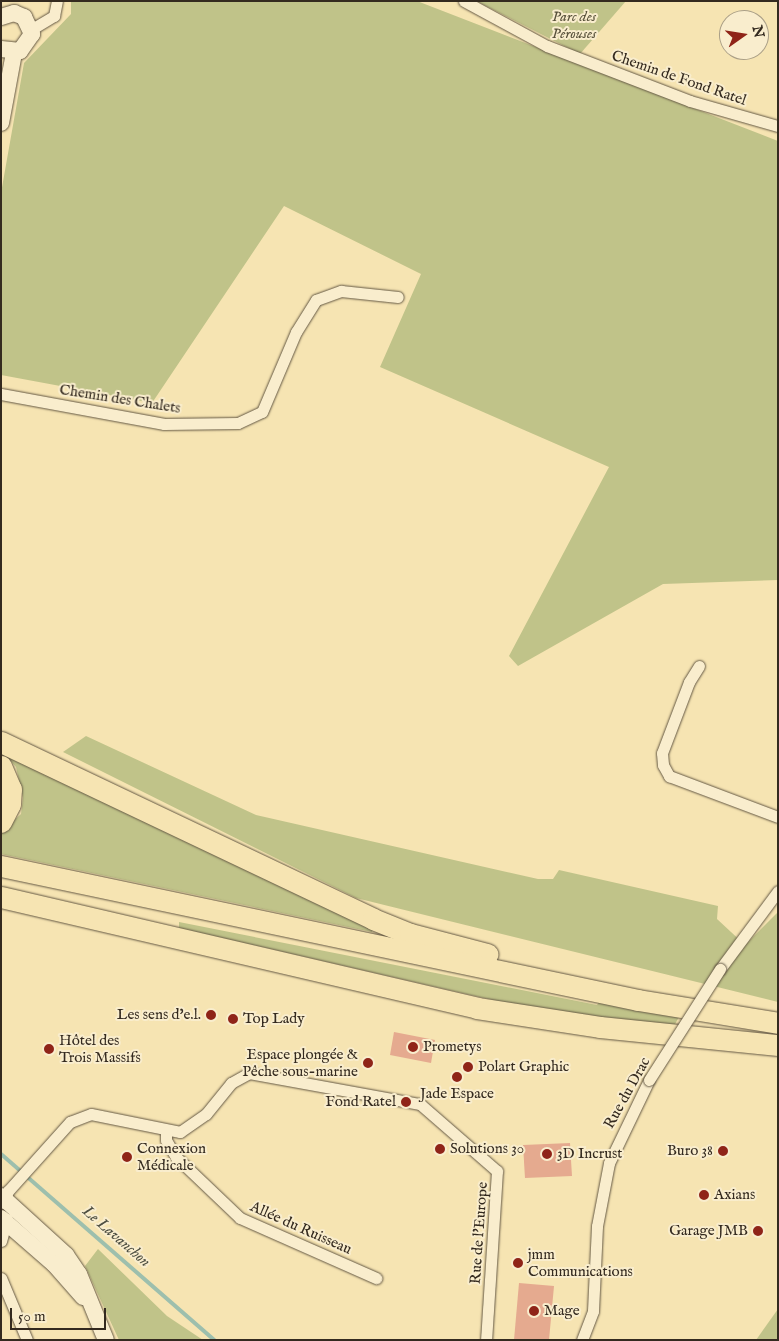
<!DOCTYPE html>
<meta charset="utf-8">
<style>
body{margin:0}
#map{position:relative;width:779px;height:1341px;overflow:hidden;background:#f6e4b2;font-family:"IM FELL English",serif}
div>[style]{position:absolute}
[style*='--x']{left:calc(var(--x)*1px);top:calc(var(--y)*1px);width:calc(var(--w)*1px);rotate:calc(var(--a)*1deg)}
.green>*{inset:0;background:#c0c389}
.stream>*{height:4px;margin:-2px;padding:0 2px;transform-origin:2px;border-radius:2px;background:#9dbfad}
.building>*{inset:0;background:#e5aa8f}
.roads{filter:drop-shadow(0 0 1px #645844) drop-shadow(0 0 1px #645844)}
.minor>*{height:11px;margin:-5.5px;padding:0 5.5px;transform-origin:5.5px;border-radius:5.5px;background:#f9edcd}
.secondary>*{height:16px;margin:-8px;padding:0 8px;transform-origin:8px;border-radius:8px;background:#f9edcd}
.motorway>*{height:21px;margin:-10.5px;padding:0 10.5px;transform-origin:10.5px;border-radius:10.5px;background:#f6e4b2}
.bridges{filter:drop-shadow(0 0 1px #645844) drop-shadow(0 0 1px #645844)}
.minor-bridge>*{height:11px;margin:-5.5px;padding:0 5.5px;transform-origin:5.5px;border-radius:5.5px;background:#f9edcd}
.dots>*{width:14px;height:14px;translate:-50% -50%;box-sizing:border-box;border:2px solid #f9edcd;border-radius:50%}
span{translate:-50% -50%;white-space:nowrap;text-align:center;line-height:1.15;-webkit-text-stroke:4px #f9edcd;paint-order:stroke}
.park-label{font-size:15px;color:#57503a;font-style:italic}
.street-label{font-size:15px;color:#342a1f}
.poi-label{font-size:15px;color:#342a1f}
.right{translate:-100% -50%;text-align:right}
.left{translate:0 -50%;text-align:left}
.water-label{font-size:16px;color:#4e4f42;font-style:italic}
.frame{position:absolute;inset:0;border:2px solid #342a1f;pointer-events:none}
.north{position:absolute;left:719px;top:10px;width:50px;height:50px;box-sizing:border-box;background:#f9edcd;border:1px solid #aa9f87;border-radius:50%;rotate:77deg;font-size:14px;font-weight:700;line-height:20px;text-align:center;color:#342a1f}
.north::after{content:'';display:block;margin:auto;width:18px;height:22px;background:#8f2418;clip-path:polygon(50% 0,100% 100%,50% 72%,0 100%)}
.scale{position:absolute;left:10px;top:1308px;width:96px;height:22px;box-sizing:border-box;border:2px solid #342a1f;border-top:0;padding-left:6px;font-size:15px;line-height:18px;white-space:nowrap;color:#342a1f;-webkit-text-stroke:4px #f9edcd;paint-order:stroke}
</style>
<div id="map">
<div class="green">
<div style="clip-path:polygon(71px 1px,417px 1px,778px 141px,778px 580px,663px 584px,518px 666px,509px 656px,609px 467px,380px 367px,421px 274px,284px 206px,152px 403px,1px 375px,1px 193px,24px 63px,71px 14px)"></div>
<div style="clip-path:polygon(476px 1px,626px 1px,580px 54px)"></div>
<div style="clip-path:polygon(86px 736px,256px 815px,538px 879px,553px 879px,559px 870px,718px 906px,717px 919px,745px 945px,778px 912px,778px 1002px,356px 898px,63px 752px)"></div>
<div style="clip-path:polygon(1px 750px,373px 926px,372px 932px,1px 854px,1px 832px,21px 814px,23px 798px,16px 767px)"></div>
<div style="clip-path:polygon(179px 922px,597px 1005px,599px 1002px,679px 1017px,674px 1026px,540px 1011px,179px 928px)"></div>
<div style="clip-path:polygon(98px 1249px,167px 1316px,203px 1340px,119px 1340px,85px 1266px)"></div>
<div style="clip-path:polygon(778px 1309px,778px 1340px,756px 1340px)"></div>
</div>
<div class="stream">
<div style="--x:1;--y:1154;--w:283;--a:41.1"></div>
</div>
<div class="building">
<div style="clip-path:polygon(394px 1032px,435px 1040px,431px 1063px,390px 1055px)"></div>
<div style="clip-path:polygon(570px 1143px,572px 1176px,525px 1178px,523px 1145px)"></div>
<div style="clip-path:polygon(519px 1283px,554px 1286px,549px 1340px,514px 1340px)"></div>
</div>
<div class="roads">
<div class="minor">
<div style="--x:464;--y:1;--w:94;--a:28.5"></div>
<div style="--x:547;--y:46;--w:153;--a:21"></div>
<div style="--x:690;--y:101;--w:91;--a:15.9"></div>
<div style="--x:32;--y:29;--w:26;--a:-31"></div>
<div style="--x:54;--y:16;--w:15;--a:-79"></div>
<div style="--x:1;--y:394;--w:166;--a:10.4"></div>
<div style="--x:164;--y:424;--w:74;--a:-0.8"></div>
<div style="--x:238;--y:423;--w:26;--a:-25"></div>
<div style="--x:262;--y:412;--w:87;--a:-67"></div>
<div style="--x:296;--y:332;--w:38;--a:-58"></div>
<div style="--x:316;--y:300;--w:27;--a:-20"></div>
<div style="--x:341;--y:291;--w:57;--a:6"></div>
<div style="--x:699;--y:666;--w:19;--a:122"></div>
<div style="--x:689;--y:682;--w:76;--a:110.8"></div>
<div style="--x:662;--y:753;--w:12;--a:85"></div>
<div style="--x:663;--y:765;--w:13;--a:61"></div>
<div style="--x:669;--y:776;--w:116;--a:20.6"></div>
<div style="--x:720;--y:969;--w:97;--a:-53.4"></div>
<div style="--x:166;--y:1130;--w:10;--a:90"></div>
<div style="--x:166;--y:1140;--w:20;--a:60"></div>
<div style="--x:176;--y:1157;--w:88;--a:43.6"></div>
<div style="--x:240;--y:1218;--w:149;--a:23.8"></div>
<div style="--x:4;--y:1203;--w:13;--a:-72"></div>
<div style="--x:8;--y:1191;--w:93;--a:-48.1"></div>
<div style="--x:70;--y:1122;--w:22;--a:-21"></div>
<div style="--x:91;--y:1114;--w:91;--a:11.4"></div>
<div style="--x:180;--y:1132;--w:32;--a:-35"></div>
<div style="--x:206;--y:1114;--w:40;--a:-51"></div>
<div style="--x:231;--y:1083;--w:21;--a:-29"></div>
<div style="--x:249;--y:1073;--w:174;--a:10.3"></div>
<div style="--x:420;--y:1104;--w:102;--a:41"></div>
<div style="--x:497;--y:1171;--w:169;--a:93.7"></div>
<div style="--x:1;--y:1241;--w:23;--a:-75"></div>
<div style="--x:1;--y:1278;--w:67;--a:67.2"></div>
<div style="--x:582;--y:1340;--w:31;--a:-69"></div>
<div style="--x:593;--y:1311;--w:85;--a:-87.3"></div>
<div style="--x:597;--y:1226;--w:64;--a:-79.2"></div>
<div style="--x:609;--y:1163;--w:92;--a:-64.3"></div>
</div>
<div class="secondary">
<div style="--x:1;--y:17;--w:14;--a:-17"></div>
<div style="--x:14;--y:13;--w:11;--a:22"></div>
<div style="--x:24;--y:17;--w:19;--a:65"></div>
<div style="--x:32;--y:34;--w:21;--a:125"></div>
<div style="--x:20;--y:51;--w:19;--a:-174"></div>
<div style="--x:1;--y:123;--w:71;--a:-79.5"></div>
<div style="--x:1;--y:1196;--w:88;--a:42.2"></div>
<div style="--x:66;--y:1255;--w:23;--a:56"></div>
<div style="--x:79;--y:1274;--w:71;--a:67.8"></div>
<div style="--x:1;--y:1218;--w:70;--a:41"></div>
<div style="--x:54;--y:1264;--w:44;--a:48.7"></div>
</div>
<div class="motorway">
<div style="--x:1;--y:742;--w:412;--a:25.4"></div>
<div style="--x:373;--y:919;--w:40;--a:22"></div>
<div style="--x:410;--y:934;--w:80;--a:14.6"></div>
<div style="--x:1;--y:766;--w:25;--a:67"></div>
<div style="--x:11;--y:789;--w:15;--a:94"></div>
<div style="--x:10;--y:804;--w:20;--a:117"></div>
<div style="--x:1;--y:866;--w:651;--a:11.88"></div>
<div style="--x:638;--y:1000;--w:142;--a:9.3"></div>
<div style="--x:1;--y:897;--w:489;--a:13.1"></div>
<div style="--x:477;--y:1008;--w:124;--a:8.8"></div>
<div style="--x:600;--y:1027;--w:179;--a:5.8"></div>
</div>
</div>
<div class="bridges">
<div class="minor-bridge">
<div style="--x:649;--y:1080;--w:132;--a:-57.4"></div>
</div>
</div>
<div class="dots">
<div style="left:211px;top:1015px;background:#8f2418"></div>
<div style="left:233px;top:1019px;background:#8f2418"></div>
<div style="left:413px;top:1047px;background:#8f2418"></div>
<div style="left:49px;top:1049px;background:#8f2418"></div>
<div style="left:368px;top:1063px;background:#8f2418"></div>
<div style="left:468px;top:1067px;background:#8f2418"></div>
<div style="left:457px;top:1077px;background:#8f2418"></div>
<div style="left:406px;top:1102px;background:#8f2418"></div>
<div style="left:440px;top:1149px;background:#8f2418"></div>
<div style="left:723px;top:1151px;background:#8f2418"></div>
<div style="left:547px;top:1154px;background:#8f2418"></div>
<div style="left:127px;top:1157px;background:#8f2418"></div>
<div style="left:704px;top:1195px;background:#8f2418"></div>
<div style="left:758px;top:1231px;background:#8f2418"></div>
<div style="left:518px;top:1263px;background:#8f2418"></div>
<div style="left:534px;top:1311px;background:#8f2418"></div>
</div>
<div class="park-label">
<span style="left:574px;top:25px">Parc des<br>Pérouses</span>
</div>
<div class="street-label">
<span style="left:679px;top:78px;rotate:19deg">Chemin de Fond Ratel</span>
<span style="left:120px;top:399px;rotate:9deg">Chemin des Chalets</span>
<span style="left:627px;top:1093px;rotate:-61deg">Rue du Drac</span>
<span style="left:301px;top:1228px;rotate:24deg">Allée du Ruisseau</span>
<span style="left:479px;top:1233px;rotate:-86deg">Rue de l'Europe</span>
</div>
<div class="poi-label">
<span class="right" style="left:201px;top:1015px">Les sens d'e.l.</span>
<span class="left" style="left:243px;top:1019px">Top Lady</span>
<span class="left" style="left:59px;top:1049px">Hôtel des<br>Trois Massifs</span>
<span class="left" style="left:423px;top:1047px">Prometys</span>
<span class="right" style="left:358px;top:1063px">Espace plongée &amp;<br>Pêche sous-marine</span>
<span class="left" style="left:478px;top:1067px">Polart Graphic</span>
<span style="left:457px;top:1094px">Jade Espace</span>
<span class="right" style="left:396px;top:1102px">Fond Ratel</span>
<span class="left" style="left:137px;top:1157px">Connexion<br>Médicale</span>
<span class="left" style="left:450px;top:1149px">Solutions 30</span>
<span class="right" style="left:713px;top:1151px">Buro 38</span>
<span class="left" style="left:557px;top:1154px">3D Incrust</span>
<span class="left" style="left:714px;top:1195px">Axians</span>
<span class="right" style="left:748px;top:1231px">Garage JMB</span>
<span class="left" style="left:528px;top:1263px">jmm<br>Communications</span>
<span class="left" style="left:544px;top:1311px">Mage</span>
</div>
<div class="water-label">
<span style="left:116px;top:1237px;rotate:41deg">Le Lavanchon</span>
</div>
<div class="frame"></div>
<div class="north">N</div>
<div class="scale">50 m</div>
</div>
